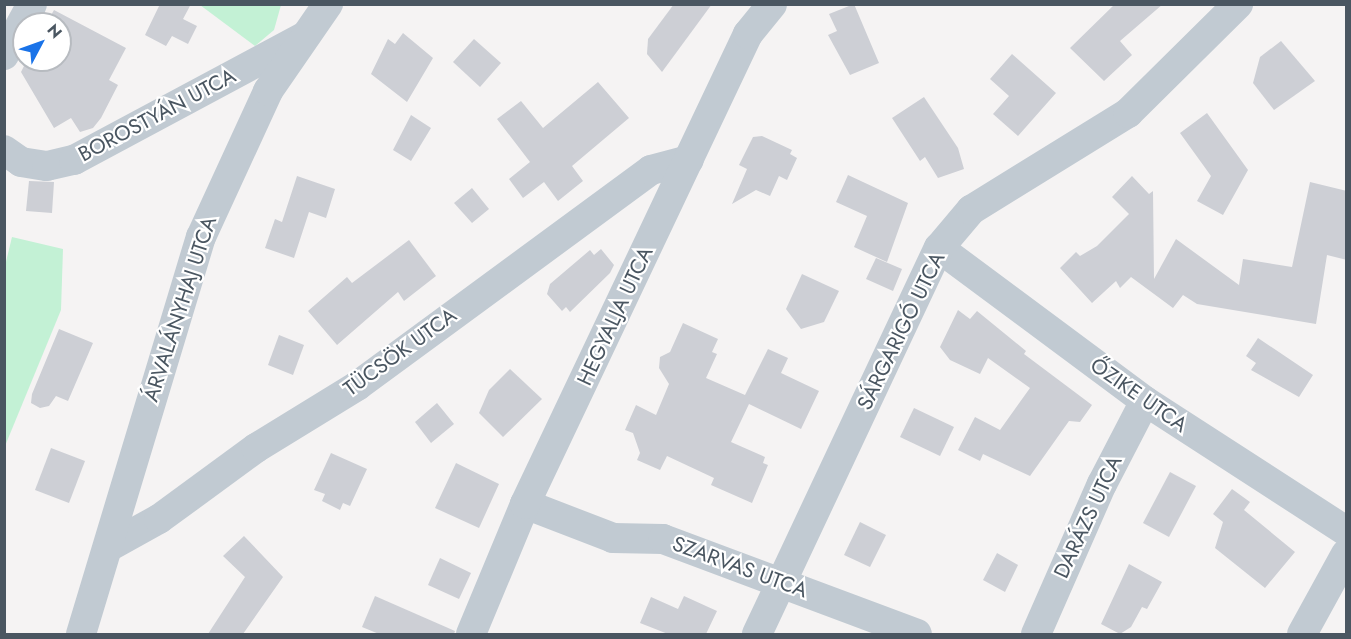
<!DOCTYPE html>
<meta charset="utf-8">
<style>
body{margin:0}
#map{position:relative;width:1351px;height:639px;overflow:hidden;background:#f5f3f3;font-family:Jost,sans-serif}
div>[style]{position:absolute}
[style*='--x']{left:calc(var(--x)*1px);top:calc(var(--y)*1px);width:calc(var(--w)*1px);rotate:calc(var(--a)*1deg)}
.green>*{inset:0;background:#c3f1d5}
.building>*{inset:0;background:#cdcfd5}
.minor>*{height:30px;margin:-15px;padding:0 15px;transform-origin:15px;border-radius:15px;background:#c1cad2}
span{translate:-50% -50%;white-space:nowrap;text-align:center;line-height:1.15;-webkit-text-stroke:4.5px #fff;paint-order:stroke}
.street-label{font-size:21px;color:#4a5661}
.frame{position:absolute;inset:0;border:6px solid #4a5661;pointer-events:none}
.north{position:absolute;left:12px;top:12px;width:60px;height:60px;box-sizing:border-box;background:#fff;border:2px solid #b7bbc0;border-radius:50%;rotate:49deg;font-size:16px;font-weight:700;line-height:24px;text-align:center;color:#4a5661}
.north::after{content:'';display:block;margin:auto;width:21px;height:27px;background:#1a73e8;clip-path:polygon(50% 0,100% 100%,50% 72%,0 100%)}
</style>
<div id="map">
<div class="green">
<div style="clip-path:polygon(200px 5px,281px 5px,274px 30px,255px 46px)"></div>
<div style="clip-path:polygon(12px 237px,63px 249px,61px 310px,5px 446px,4px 270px)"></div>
</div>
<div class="building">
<div style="clip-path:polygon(160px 4px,191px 4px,183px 19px,197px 26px,188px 44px,172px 36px,166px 46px,145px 35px)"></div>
<div style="clip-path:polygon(674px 4px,712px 4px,662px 72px,647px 54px,648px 39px)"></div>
<div style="clip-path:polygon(854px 4px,879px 63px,850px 75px,828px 35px,837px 31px,829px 14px)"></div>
<div style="clip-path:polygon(1115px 4px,1163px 4px,1120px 41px,1132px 55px,1104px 81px,1070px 48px)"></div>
<div style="clip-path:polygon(54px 10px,126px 48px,109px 80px,118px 85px,101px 118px,93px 128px,80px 132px,71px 118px,54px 128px,21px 72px,27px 60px,60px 60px,60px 24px,46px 24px)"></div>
<div style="clip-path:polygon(403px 33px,433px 58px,407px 102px,371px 74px,388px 39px,395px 44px)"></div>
<div style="clip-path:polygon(474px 39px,501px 63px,480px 87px,453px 62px)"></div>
<div style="clip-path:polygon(1281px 41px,1315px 81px,1274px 110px,1253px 83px,1260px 57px)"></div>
<div style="clip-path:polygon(1012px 54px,1056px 93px,1018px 136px,993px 114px,1009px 96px,990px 79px)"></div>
<div style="clip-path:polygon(598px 82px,629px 118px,572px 166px,583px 181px,558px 201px,544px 182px,523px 198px,509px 179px,530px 162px,497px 119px,521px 101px,543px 128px)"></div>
<div style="clip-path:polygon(924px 97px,958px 148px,964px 169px,938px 178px,925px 157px,920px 161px,892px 118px)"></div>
<div style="clip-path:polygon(1207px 113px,1248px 170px,1223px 215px,1197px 201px,1211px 176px,1180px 133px)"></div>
<div style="clip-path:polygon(411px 115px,431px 128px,411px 161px,393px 150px)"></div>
<div style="clip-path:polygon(762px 136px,792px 150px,790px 154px,797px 158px,787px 180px,779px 176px,770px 196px,756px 190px,732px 204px,747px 169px,739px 165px,753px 137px)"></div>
<div style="clip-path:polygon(848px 175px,908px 203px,887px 262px,854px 247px,867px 216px,836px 202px)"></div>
<div style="clip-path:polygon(297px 176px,335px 189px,326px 218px,309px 212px,294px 258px,265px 248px,275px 219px,282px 222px)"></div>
<div style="clip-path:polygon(1132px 176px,1149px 194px,1153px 191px,1154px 279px,1176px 239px,1239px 285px,1243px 259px,1292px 267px,1310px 182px,1347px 191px,1347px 260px,1327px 255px,1316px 324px,1197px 304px,1183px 295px,1173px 308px,1131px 277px,1120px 288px,1116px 281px,1092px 303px,1060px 268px,1076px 252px,1080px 256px,1097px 246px,1129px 214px,1112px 197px)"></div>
<div style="clip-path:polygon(29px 181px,54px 182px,52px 213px,26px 211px)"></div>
<div style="clip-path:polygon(472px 188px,489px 209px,472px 223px,454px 203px)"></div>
<div style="clip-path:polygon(409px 240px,436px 276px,404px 301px,398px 292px,337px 345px,308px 311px,347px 277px,352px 283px)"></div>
<div style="clip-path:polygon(601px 249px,614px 265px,610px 273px,570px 312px,566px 307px,562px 311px,547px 294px,550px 284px,590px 250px,594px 255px)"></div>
<div style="clip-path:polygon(876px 258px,902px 269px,893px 291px,866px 279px)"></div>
<div style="clip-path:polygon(802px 274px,839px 291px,824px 322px,801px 329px,786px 309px)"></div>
<div style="clip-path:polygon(958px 310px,970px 319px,977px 311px,1026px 351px,1024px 354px,1092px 405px,1080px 422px,1069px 421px,1030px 476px,983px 454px,980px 461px,958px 450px,975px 417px,1000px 430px,1030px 388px,988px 358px,980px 374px,950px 360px,940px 347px)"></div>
<div style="clip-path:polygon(683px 323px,718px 339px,712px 352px,717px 354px,706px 378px,745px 395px,768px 349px,788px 358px,781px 373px,819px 391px,801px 429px,749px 404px,731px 442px,765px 457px,763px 463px,768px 465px,752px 503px,711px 485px,714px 478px,667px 456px,660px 470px,637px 460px,640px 453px,633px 433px,625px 430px,636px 405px,656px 415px,669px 384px,659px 368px,660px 357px,670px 352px)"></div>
<div style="clip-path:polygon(59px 329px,93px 343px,68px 401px,56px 396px,49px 406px,40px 408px,31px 403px,32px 394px)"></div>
<div style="clip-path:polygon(279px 335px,304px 345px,293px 375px,268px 365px)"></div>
<div style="clip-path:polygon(1258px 338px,1313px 375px,1299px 397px,1251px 370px,1256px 363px,1246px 356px)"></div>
<div style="clip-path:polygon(510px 369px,542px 399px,503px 437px,479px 413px,489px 390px)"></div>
<div style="clip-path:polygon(437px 403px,454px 424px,431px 443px,415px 422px)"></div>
<div style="clip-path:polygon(914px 408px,954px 427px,940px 456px,900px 437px)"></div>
<div style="clip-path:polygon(51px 448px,85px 461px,69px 503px,35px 490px)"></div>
<div style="clip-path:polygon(331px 453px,367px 469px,350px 506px,343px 503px,340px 510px,322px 501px,325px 494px,314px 490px)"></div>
<div style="clip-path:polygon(456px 463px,499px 484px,479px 528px,435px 508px)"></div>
<div style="clip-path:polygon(1170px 472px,1196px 486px,1169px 537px,1143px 523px)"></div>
<div style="clip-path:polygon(1232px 489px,1250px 502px,1244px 510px,1295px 552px,1265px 588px,1215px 548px,1223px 522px,1213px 514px)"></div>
<div style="clip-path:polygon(860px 522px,886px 535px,870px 567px,844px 555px)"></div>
<div style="clip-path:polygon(244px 536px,283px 577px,243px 634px,208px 634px,245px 577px,223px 556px)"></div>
<div style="clip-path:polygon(997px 553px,1018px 565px,1005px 592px,983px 580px)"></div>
<div style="clip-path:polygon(440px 558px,471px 573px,459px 599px,428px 585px)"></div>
<div style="clip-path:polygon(1129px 564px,1162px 582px,1147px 609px,1142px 607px,1131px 627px,1120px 634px,1101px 624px)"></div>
<div style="clip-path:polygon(375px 596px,455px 631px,454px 634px,379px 634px,362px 627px)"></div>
<div style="clip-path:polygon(684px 596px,717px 611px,706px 634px,668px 634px,640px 623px,651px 597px,678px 609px)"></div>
</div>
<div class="minor">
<div style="--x:4;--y:55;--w:58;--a:-61.2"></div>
<div style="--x:4;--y:150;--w:21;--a:35"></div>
<div style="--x:21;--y:162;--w:26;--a:9"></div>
<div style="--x:47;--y:166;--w:28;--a:-13"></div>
<div style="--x:74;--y:160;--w:260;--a:-28.2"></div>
<div style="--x:939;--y:248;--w:257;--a:36.6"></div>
<div style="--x:1145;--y:401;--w:239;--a:32.9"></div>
<div style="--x:525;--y:504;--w:94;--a:21.1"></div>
<div style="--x:613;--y:538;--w:50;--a:1.1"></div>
<div style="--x:663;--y:539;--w:271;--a:20.5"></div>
<div style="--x:110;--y:546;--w:56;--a:-28.9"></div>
<div style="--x:159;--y:519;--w:120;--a:-36.2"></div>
<div style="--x:256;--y:448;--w:119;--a:-31.5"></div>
<div style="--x:357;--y:386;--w:365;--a:-36.3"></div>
<div style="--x:651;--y:170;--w:39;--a:-15"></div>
<div style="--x:81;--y:634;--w:415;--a:-73.2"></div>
<div style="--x:201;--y:237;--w:161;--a:-65.3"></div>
<div style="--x:268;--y:91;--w:106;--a:-55.4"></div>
<div style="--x:471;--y:634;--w:141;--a:-67.4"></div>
<div style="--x:525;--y:504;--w:520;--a:-64.62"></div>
<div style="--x:748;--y:34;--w:38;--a:-51"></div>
<div style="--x:757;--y:634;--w:427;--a:-64.8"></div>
<div style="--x:939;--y:248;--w:50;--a:-49.9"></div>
<div style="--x:971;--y:210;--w:185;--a:-31.7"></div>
<div style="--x:1128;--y:113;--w:155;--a:-44.7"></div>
<div style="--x:1036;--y:634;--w:164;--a:-66.3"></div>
<div style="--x:1102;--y:484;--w:93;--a:-62.6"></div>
<div style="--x:1302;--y:634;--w:91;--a:-61.2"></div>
</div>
<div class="street-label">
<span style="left:157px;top:115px;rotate:-28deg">BOROSTYÁN UTCA</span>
<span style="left:180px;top:309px;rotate:-72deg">ÁRVALÁNYHAJ UTCA</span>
<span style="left:615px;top:316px;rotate:-65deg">HEGYALJA UTCA</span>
<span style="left:901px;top:331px;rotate:-64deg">SÁRGARIGÓ UTCA</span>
<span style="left:400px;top:352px;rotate:-36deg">TÜCSÖK UTCA</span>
<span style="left:1139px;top:395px;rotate:35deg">ŐZIKE UTCA</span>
<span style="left:1088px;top:517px;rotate:-65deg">DARÁZS UTCA</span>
<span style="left:740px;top:567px;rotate:20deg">SZARVAS UTCA</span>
</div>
<div class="frame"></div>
<div class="north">N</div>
</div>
